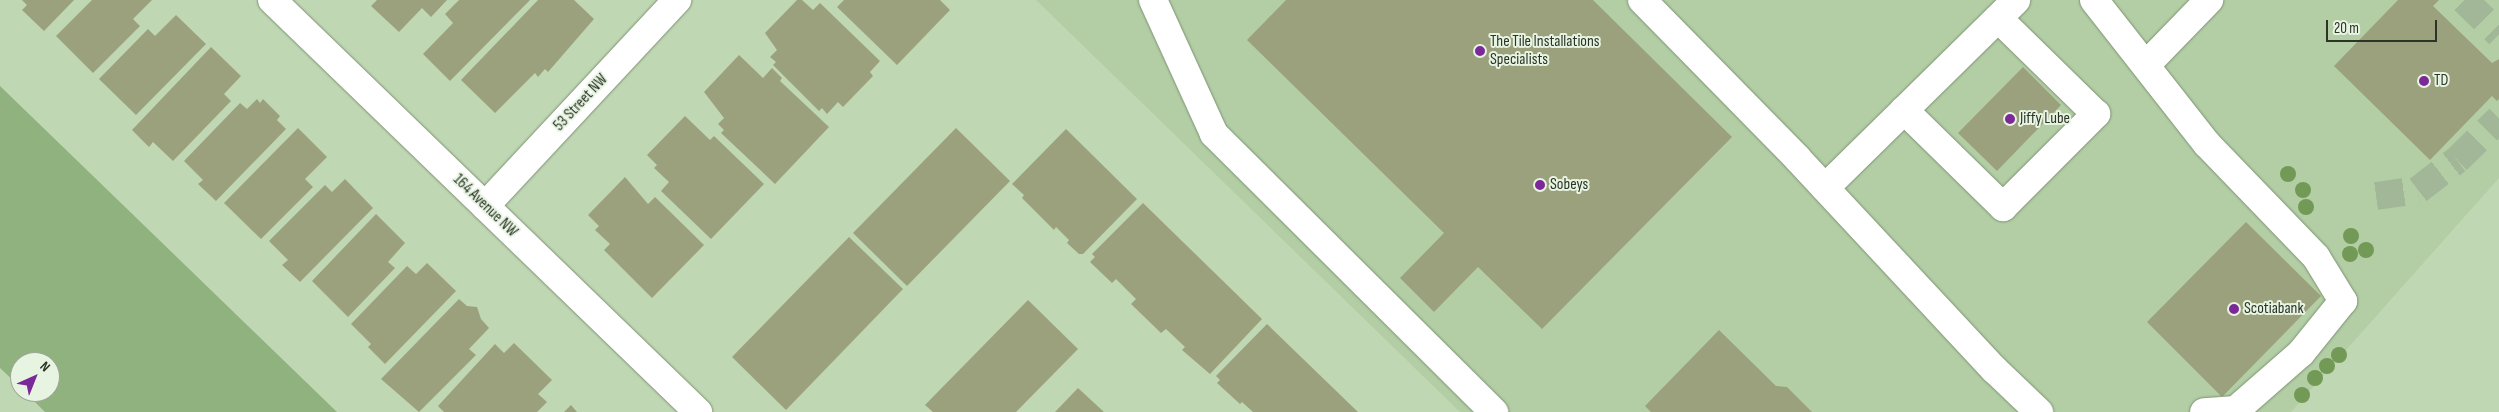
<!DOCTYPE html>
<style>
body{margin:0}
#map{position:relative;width:2499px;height:412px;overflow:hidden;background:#c0d7b4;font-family:"Sofia Sans Condensed",sans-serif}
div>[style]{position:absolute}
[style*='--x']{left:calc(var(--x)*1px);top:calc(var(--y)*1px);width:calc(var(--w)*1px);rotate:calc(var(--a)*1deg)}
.built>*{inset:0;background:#b3cea5}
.green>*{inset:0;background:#90b27f}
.building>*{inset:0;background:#9ba17c}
.minor-tunnel>*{height:28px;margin-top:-14px;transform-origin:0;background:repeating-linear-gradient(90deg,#a2b698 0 28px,transparent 0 42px)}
.roads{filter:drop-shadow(0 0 1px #7d9373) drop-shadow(0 0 1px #7d9373)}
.minor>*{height:28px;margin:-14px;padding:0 14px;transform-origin:14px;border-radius:14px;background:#fff}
.trees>*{width:16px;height:16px;margin:-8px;border-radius:50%;background:#729955}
.dots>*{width:14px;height:14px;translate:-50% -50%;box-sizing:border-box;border:2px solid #e8f4e2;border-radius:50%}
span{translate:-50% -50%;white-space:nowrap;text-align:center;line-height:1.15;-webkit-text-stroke:4px #e8f4e2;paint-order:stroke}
.poi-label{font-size:16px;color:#2b3427}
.left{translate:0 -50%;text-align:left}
.street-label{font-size:16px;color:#2b3427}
.north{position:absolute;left:10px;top:352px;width:50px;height:50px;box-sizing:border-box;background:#e8f4e2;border:1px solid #9ca797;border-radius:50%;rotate:44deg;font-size:14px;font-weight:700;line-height:20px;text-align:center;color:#2b3427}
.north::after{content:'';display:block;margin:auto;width:18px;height:22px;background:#7b2999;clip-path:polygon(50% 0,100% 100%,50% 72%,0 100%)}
.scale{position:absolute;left:2326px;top:20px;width:111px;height:22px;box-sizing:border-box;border:2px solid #2b3427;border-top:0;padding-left:6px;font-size:15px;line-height:18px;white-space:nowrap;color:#2b3427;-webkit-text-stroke:4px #e8f4e2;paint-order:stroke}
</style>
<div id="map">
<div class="built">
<div style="clip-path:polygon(1036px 0,2499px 0,2499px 178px,2291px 412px,1460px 412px)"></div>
</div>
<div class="green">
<div style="clip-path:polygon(0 86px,337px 412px,45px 412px,25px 392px,50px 392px,50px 362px,20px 362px,20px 387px,0 368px)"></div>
</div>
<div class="building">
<div style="clip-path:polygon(22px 0,74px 0,44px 31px,22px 10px,27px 5px)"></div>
<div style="clip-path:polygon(92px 0,152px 0,133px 19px,140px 26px,93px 73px,56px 36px)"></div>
<div style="clip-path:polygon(377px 0,447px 0,431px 17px,422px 8px,399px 32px,371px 6px)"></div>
<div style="clip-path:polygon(459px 0,530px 0,450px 81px,423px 54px,453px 23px,445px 14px)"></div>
<div style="clip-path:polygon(538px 0,574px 0,594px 19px,548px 72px,545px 69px,538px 77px,535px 73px,495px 113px,461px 80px)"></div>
<div style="clip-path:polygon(797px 0,802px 0,813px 10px,820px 3px,880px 61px,870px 72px,873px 76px,843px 107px,838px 102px,827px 114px,822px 108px,819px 111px,773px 65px,776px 62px,770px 57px,777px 50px,765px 33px)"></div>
<div style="clip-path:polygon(844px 0,940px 0,950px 10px,897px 65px,837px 7px)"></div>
<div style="clip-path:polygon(1286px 0,1593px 0,1732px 137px,1542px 329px,1478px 267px,1434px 312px,1400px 278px,1444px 233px,1247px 40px)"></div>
<div style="clip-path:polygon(2398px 0,2439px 0,2433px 6px,2492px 63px,2499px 59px,2499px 99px,2497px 101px,2492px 96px,2430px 160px,2334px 66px)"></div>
<div style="clip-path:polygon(176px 15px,206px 44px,136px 115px,99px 79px,148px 29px,155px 36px)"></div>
<div style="clip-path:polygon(211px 47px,241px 76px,224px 94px,231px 101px,173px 161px,153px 142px,149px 147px,132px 130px)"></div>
<div style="clip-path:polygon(739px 55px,763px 78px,772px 68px,782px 78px,780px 81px,829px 127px,775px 184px,721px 133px,724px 130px,718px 124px,724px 118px,704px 92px)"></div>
<div style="clip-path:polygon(2023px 67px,2061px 105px,1997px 171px,1958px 133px)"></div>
<div style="clip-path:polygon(257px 99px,260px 103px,263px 99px,280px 116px,277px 120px,286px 129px,216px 201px,198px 184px,203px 180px,184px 161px,240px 103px,247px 109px)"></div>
<div style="clip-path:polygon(685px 116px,710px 140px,714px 136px,764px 184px,711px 239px,661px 191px,669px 182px,654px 168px,657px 165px,647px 155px)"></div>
<div style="clip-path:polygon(298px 128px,327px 157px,305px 179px,313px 187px,261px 239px,224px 203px)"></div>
<div style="clip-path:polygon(956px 128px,1010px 181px,907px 286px,853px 233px)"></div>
<div style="clip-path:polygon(1066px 129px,1137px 199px,1083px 254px,1079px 254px,1067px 243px,1069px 240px,1056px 227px,1054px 230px,1022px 198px,1024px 195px,1012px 184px)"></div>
<div style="clip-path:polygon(625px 177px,648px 204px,655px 197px,704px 245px,652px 298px,604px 250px,610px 244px,595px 230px,599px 226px,588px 215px)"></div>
<div style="clip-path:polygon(345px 179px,373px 208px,300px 282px,282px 265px,288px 260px,269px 241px,325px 185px,332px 192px)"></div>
<div style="clip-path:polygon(1143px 203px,1262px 319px,1210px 374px,1182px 350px,1185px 347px,1166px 329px,1161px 333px,1131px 304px,1136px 299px,1116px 279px,1112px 283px,1090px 262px,1095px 257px,1092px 254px)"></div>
<div style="clip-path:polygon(376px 214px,405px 243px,388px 262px,395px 268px,348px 317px,312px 281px)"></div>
<div style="clip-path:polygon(2246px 222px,2321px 296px,2222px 397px,2147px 322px)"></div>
<div style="clip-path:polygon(849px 237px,903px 289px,786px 410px,732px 357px)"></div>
<div style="clip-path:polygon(427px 263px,456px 291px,385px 364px,368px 347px,371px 344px,351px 324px,407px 266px,416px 274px)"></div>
<div style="clip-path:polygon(459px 299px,467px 306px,477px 307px,481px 319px,489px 328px,469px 349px,476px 355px,419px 412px,381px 379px)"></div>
<div style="clip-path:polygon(1028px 300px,1078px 349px,1016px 412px,933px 412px,925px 405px)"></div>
<div style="clip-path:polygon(1267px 324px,1358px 412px,1253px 412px,1242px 402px,1240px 404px,1217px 383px,1220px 380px,1216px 376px)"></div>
<div style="clip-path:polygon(1719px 330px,1776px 386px,1787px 387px,1812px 412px,1651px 412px,1645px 406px)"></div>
<div style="clip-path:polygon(514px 343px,552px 380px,538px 394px,547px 402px,537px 412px,444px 412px,438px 406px,495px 344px,504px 353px)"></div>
<div style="clip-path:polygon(1078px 388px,1104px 412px,1055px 412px)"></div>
<div style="clip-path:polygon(571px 405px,577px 412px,564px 412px)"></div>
</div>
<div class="minor-tunnel">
<div style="--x:2464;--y:0;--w:49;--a:44.2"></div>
<div style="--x:2376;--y:196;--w:42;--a:-8.1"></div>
<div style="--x:2418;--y:190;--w:49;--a:-37.6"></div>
<div style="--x:2457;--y:160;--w:59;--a:-44.3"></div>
</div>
<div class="roads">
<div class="minor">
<div style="--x:272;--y:0;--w:593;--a:44.04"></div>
<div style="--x:1153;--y:0;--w:147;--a:65.5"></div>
<div style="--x:1214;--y:134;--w:395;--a:44.8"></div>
<div style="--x:1642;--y:0;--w:221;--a:45.5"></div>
<div style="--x:1797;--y:158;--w:290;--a:47"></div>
<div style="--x:1995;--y:370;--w:61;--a:43.7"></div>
<div style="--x:2094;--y:0;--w:183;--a:51.9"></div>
<div style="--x:2207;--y:144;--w:157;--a:46"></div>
<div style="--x:2316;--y:257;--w:52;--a:58.5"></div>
<div style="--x:2343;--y:301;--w:67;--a:128.9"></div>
<div style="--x:2301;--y:353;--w:86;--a:138.8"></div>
<div style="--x:2236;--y:410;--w:32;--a:176"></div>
<div style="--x:2146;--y:65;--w:91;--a:-45.9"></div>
<div style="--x:1904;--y:110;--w:139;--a:44.4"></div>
<div style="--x:2003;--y:207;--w:132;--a:-45"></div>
<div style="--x:2096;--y:114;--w:137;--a:-135.6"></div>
<div style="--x:1825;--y:188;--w:268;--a:-44.5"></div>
<div style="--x:485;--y:206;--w:282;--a:-47"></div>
</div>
</div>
<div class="trees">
<div style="left:2288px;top:174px"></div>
<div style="left:2303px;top:190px"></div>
<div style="left:2306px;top:207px"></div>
<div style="left:2351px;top:236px"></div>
<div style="left:2366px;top:250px"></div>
<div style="left:2350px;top:254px"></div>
<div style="left:2339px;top:355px"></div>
<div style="left:2327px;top:366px"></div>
<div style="left:2315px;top:378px"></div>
<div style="left:2302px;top:395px"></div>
</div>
<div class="dots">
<div style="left:1480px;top:51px;background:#7b2999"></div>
<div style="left:2424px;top:81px;background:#7b2999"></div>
<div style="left:2010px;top:119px;background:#7b2999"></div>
<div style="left:1540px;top:185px;background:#7b2999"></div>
<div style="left:2234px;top:309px;background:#7b2999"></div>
</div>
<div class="poi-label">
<span class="left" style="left:1490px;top:51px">The Tile Installations<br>Specialists</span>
<span class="left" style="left:2434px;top:81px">TD</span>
<span class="left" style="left:2020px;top:119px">Jiffy Lube</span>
<span class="left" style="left:1550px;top:185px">Sobeys</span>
<span class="left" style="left:2244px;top:309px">Scotiabank</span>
</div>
<div class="street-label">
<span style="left:581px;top:103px;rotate:-47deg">53 Street NW</span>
<span style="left:485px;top:206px;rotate:44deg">164 Avenue NW</span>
</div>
<div class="north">N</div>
<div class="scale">20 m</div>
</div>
